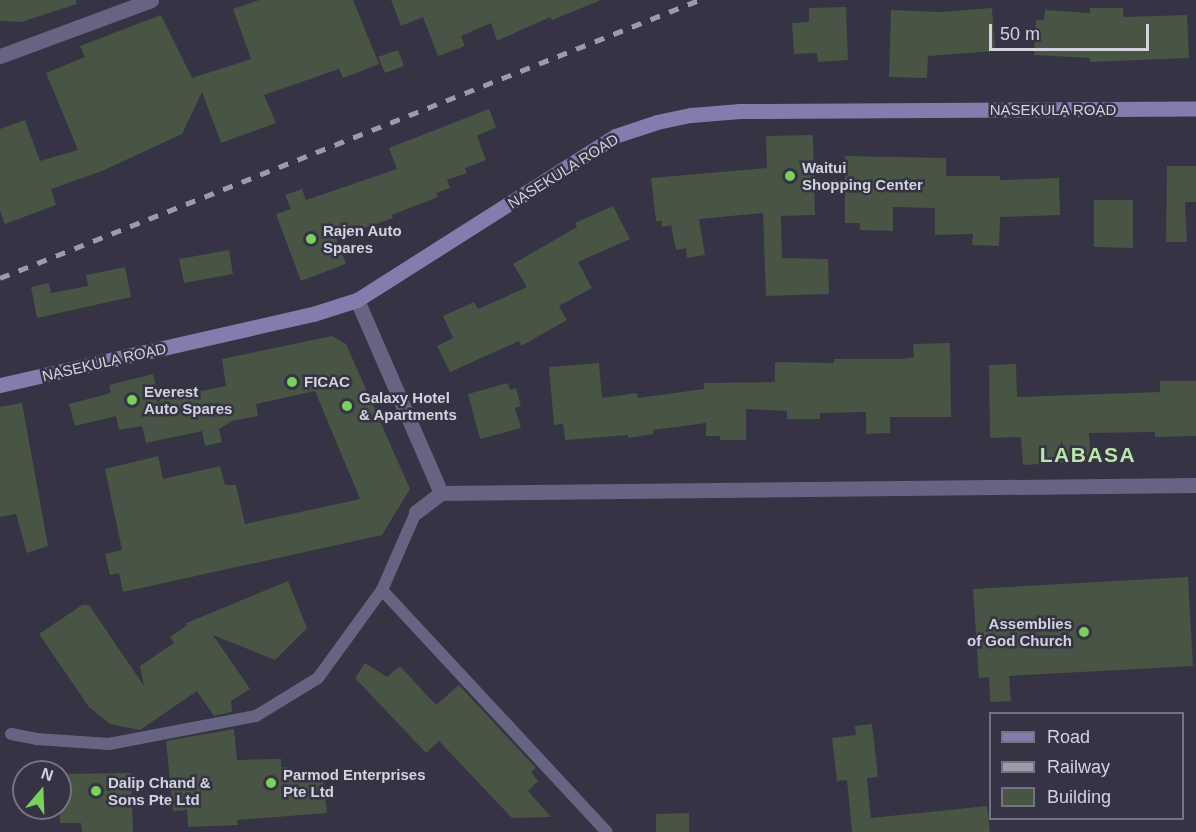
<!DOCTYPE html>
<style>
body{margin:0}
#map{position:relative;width:1196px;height:832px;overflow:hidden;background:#353344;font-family:Helvetica,sans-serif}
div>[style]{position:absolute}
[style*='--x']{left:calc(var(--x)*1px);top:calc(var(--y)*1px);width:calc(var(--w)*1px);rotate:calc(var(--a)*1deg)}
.building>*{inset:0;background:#485444}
.service>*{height:12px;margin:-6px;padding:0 6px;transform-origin:6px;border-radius:6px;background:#676483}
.minor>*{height:15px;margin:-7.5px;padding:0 7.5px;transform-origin:7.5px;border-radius:7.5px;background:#676483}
.secondary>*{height:15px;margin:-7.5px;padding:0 7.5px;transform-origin:7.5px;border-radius:7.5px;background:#837dae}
.rail>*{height:4.5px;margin-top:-2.25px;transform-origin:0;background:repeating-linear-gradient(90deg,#9c9ba8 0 10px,transparent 0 20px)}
.dots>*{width:16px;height:16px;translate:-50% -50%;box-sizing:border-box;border:3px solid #353344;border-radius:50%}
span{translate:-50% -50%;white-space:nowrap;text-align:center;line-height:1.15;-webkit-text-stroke:5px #353344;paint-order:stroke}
.street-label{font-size:15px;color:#d3d3de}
.poi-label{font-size:15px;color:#d3d3de;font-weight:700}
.left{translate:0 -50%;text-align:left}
.right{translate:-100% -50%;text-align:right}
.district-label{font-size:21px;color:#b7e8a7;font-weight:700;letter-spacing:1.5px}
.legend{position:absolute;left:989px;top:712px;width:195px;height:108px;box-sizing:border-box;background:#353344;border:2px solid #747382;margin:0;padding:8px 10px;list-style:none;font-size:18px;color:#d3d3de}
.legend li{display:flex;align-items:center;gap:12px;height:30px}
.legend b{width:30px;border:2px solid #747382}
.north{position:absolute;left:12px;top:760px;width:60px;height:60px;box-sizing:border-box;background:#353344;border:2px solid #747382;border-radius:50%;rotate:19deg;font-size:16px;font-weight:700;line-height:24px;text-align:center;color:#d3d3de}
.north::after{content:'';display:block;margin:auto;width:21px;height:27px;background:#78d158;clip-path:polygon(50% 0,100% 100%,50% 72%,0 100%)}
.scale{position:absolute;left:989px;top:24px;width:160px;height:27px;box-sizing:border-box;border:3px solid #d3d3de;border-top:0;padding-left:8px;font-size:18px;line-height:21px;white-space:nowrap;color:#d3d3de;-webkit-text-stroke:4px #353344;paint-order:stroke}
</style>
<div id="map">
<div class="building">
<div style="clip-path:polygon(0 0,76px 0,77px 4px,21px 22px,0 21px)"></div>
<div style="clip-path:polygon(259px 0,353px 0,379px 64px,343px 78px,339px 69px,264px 95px,276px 123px,221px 143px,202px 92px,182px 134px,102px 171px,51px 189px,56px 205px,5px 224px,0 211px,0 129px,25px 120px,40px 161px,78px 150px,46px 73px,85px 57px,80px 46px,161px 15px,192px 78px,251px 59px,233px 9px)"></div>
<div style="clip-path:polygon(391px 0,599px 0,599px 1px,552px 20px,550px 17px,497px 41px,491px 23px,461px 36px,465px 46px,438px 56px,423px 17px,401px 26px)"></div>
<div style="clip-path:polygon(846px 7px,848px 60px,818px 62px,817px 53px,794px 54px,792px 23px,809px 22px,809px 8px)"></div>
<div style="clip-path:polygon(992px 8px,995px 51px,928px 56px,927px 78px,889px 77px,891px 10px,941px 12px)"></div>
<div style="clip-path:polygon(1090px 8px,1123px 8px,1123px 17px,1187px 15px,1189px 58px,1090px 62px,1090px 58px,1034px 55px,1036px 20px,1044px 20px,1045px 10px,1090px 13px)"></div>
<div style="clip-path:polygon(398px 50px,404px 66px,385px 73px,378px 57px)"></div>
<div style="clip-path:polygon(489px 109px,496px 127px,477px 136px,486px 160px,465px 168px,467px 173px,447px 180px,450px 188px,436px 193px,438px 197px,392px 215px,393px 218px,336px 238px,346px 264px,301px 281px,276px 214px,291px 209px,285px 195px,302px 189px,306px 200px,397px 169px,389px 148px)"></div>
<div style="clip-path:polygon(813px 135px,815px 215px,781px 216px,782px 258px,828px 259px,829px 294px,766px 296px,763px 213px,699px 219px,705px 255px,687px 258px,686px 248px,676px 250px,671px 225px,662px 227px,662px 221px,656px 221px,651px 178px,767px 168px,766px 136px)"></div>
<div style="clip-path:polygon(845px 156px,946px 158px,946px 176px,1000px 176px,1000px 180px,1059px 178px,1060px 215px,1000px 217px,999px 246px,972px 245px,973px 234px,935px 235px,935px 208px,893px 207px,893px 231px,860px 230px,860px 223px,845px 223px)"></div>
<div style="clip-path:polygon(1167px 166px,1196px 166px,1196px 202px,1185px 202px,1187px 242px,1166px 242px)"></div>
<div style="clip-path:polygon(1094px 200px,1133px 200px,1133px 248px,1094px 247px)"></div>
<div style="clip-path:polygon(613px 206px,630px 239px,578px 262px,592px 288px,559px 306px,567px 320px,521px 346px,519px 341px,450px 372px,437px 346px,453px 338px,443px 316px,474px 302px,478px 309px,527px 287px,513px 264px,577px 227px,575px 223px)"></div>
<div style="clip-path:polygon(229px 250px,233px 274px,184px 283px,179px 259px)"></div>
<div style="clip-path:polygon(125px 267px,131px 297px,37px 318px,31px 287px,49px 283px,51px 293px,88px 286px,86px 275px)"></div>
<div style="clip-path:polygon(332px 336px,346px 344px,410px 489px,382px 535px,123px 592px,119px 573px,110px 575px,105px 554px,122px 550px,105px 469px,158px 456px,163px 479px,220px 466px,225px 485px,236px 485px,245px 524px,360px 499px,315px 391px,256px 404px,258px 416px,232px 421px,219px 429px,222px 442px,205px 446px,202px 431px,146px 443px,142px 426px,119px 430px,116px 416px,75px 426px,69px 404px,111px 393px,109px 385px,153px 374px,159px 399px,226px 386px,222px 359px)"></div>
<div style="clip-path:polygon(950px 343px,951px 417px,890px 417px,890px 433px,866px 434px,866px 412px,820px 413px,820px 419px,787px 419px,787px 411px,746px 409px,746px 440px,720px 440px,720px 436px,706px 436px,706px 423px,653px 430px,653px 434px,628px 438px,628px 435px,565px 440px,563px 424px,554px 425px,549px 367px,599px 363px,602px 398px,637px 393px,638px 398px,704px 389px,704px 383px,775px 382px,775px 362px,834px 363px,834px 359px,902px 359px,914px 357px,913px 344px)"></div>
<div style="clip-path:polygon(1016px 364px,1017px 397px,1160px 392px,1160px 381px,1196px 381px,1196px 436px,1155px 437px,1155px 432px,1089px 433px,1091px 461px,1023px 465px,1021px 437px,990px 438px,989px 365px)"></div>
<div style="clip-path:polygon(508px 383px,510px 390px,516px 388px,521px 406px,515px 408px,521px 428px,480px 439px,468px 394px)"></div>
<div style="clip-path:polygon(22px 403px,48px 546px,27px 553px,16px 514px,0 517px,0 407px)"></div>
<div style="clip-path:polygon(1188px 577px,1193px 666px,1009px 676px,1011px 701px,990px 702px,989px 677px,979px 678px,973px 589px)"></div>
<div style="clip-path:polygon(288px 581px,307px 628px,275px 660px,213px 635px,250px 689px,231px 701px,232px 712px,214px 716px,197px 691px,140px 730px,110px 724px,89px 707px,39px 634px,82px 605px,89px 605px,144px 686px,140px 666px,174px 643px,170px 637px,188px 625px,184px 624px)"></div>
<div style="clip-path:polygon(365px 663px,387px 677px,400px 666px,436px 705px,459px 685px,536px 768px,531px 772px,538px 781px,528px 791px,551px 817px,512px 818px,439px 741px,426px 753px,355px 678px)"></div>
<div style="clip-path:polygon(872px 724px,878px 777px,867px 778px,871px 818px,987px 806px,990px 832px,852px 832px,847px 780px,837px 781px,832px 738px,856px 735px,855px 726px)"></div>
<div style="clip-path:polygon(234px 729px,237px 760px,281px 759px,281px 767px,290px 767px,291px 781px,323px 778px,327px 813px,237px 820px,238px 825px,188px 827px,187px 810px,173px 811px,166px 741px)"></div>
<div style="clip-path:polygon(131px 773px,133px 832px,82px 832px,81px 823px,60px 823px,60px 774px)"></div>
<div style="clip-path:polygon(689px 813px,689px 832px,656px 832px,656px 814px)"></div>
</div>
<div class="service">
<div style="--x:382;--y:590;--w:330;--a:47.1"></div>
<div style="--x:11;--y:734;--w:26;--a:11"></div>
<div style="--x:37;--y:739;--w:72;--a:4"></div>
<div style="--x:109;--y:744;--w:150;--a:-10.8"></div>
<div style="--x:256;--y:716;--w:73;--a:-31.5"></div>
<div style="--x:318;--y:678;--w:109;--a:-54"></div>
<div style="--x:382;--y:590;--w:85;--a:-66.4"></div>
</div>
<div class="minor">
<div style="--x:0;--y:56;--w:161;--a:-20.3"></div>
<div style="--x:357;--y:300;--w:210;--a:66.5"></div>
<div style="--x:416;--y:512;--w:31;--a:-37"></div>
<div style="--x:441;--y:493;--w:755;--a:-0.61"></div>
</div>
<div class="secondary">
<div style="--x:0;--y:385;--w:321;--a:-12.8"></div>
<div style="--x:313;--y:314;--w:46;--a:-17.7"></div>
<div style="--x:357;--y:300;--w:306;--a:-32.4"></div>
<div style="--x:615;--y:136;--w:44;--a:-18.4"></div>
<div style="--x:657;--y:122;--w:35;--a:-12"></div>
<div style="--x:691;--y:115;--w:49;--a:-4.7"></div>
<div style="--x:740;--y:111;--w:456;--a:-0.3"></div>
</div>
<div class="rail">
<div style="--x:0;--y:278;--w:752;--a:-21.69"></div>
</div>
<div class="dots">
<div style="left:790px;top:176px;background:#78d158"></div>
<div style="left:311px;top:239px;background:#78d158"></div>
<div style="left:292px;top:382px;background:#78d158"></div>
<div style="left:132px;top:400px;background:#78d158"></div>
<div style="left:347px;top:406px;background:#78d158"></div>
<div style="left:1084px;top:632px;background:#78d158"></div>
<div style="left:271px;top:783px;background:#78d158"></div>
<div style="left:96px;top:791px;background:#78d158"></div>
</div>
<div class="street-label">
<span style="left:1053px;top:110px">NASEKULA ROAD</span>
<span style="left:563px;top:171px;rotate:-32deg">NASEKULA ROAD</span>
<span style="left:104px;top:362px;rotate:-13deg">NASEKULA ROAD</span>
</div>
<div class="poi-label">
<span class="left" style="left:802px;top:176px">Waitui<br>Shopping Center</span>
<span class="left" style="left:323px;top:239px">Rajen Auto<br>Spares</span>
<span class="left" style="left:304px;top:382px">FICAC</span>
<span class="left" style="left:144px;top:400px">Everest<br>Auto Spares</span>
<span class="left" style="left:359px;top:406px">Galaxy Hotel<br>&amp; Apartments</span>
<span class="right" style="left:1072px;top:632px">Assemblies<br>of God Church</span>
<span class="left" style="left:283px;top:783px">Parmod Enterprises<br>Pte Ltd</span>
<span class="left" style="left:108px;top:791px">Dalip Chand &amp;<br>Sons Pte Ltd</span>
</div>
<div class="district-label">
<span style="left:1088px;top:455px">LABASA</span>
</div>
<ul class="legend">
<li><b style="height:8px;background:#837dae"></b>Road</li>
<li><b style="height:8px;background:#9c9ba8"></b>Railway</li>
<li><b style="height:16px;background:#485444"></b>Building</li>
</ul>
<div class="north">N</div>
<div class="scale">50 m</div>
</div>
